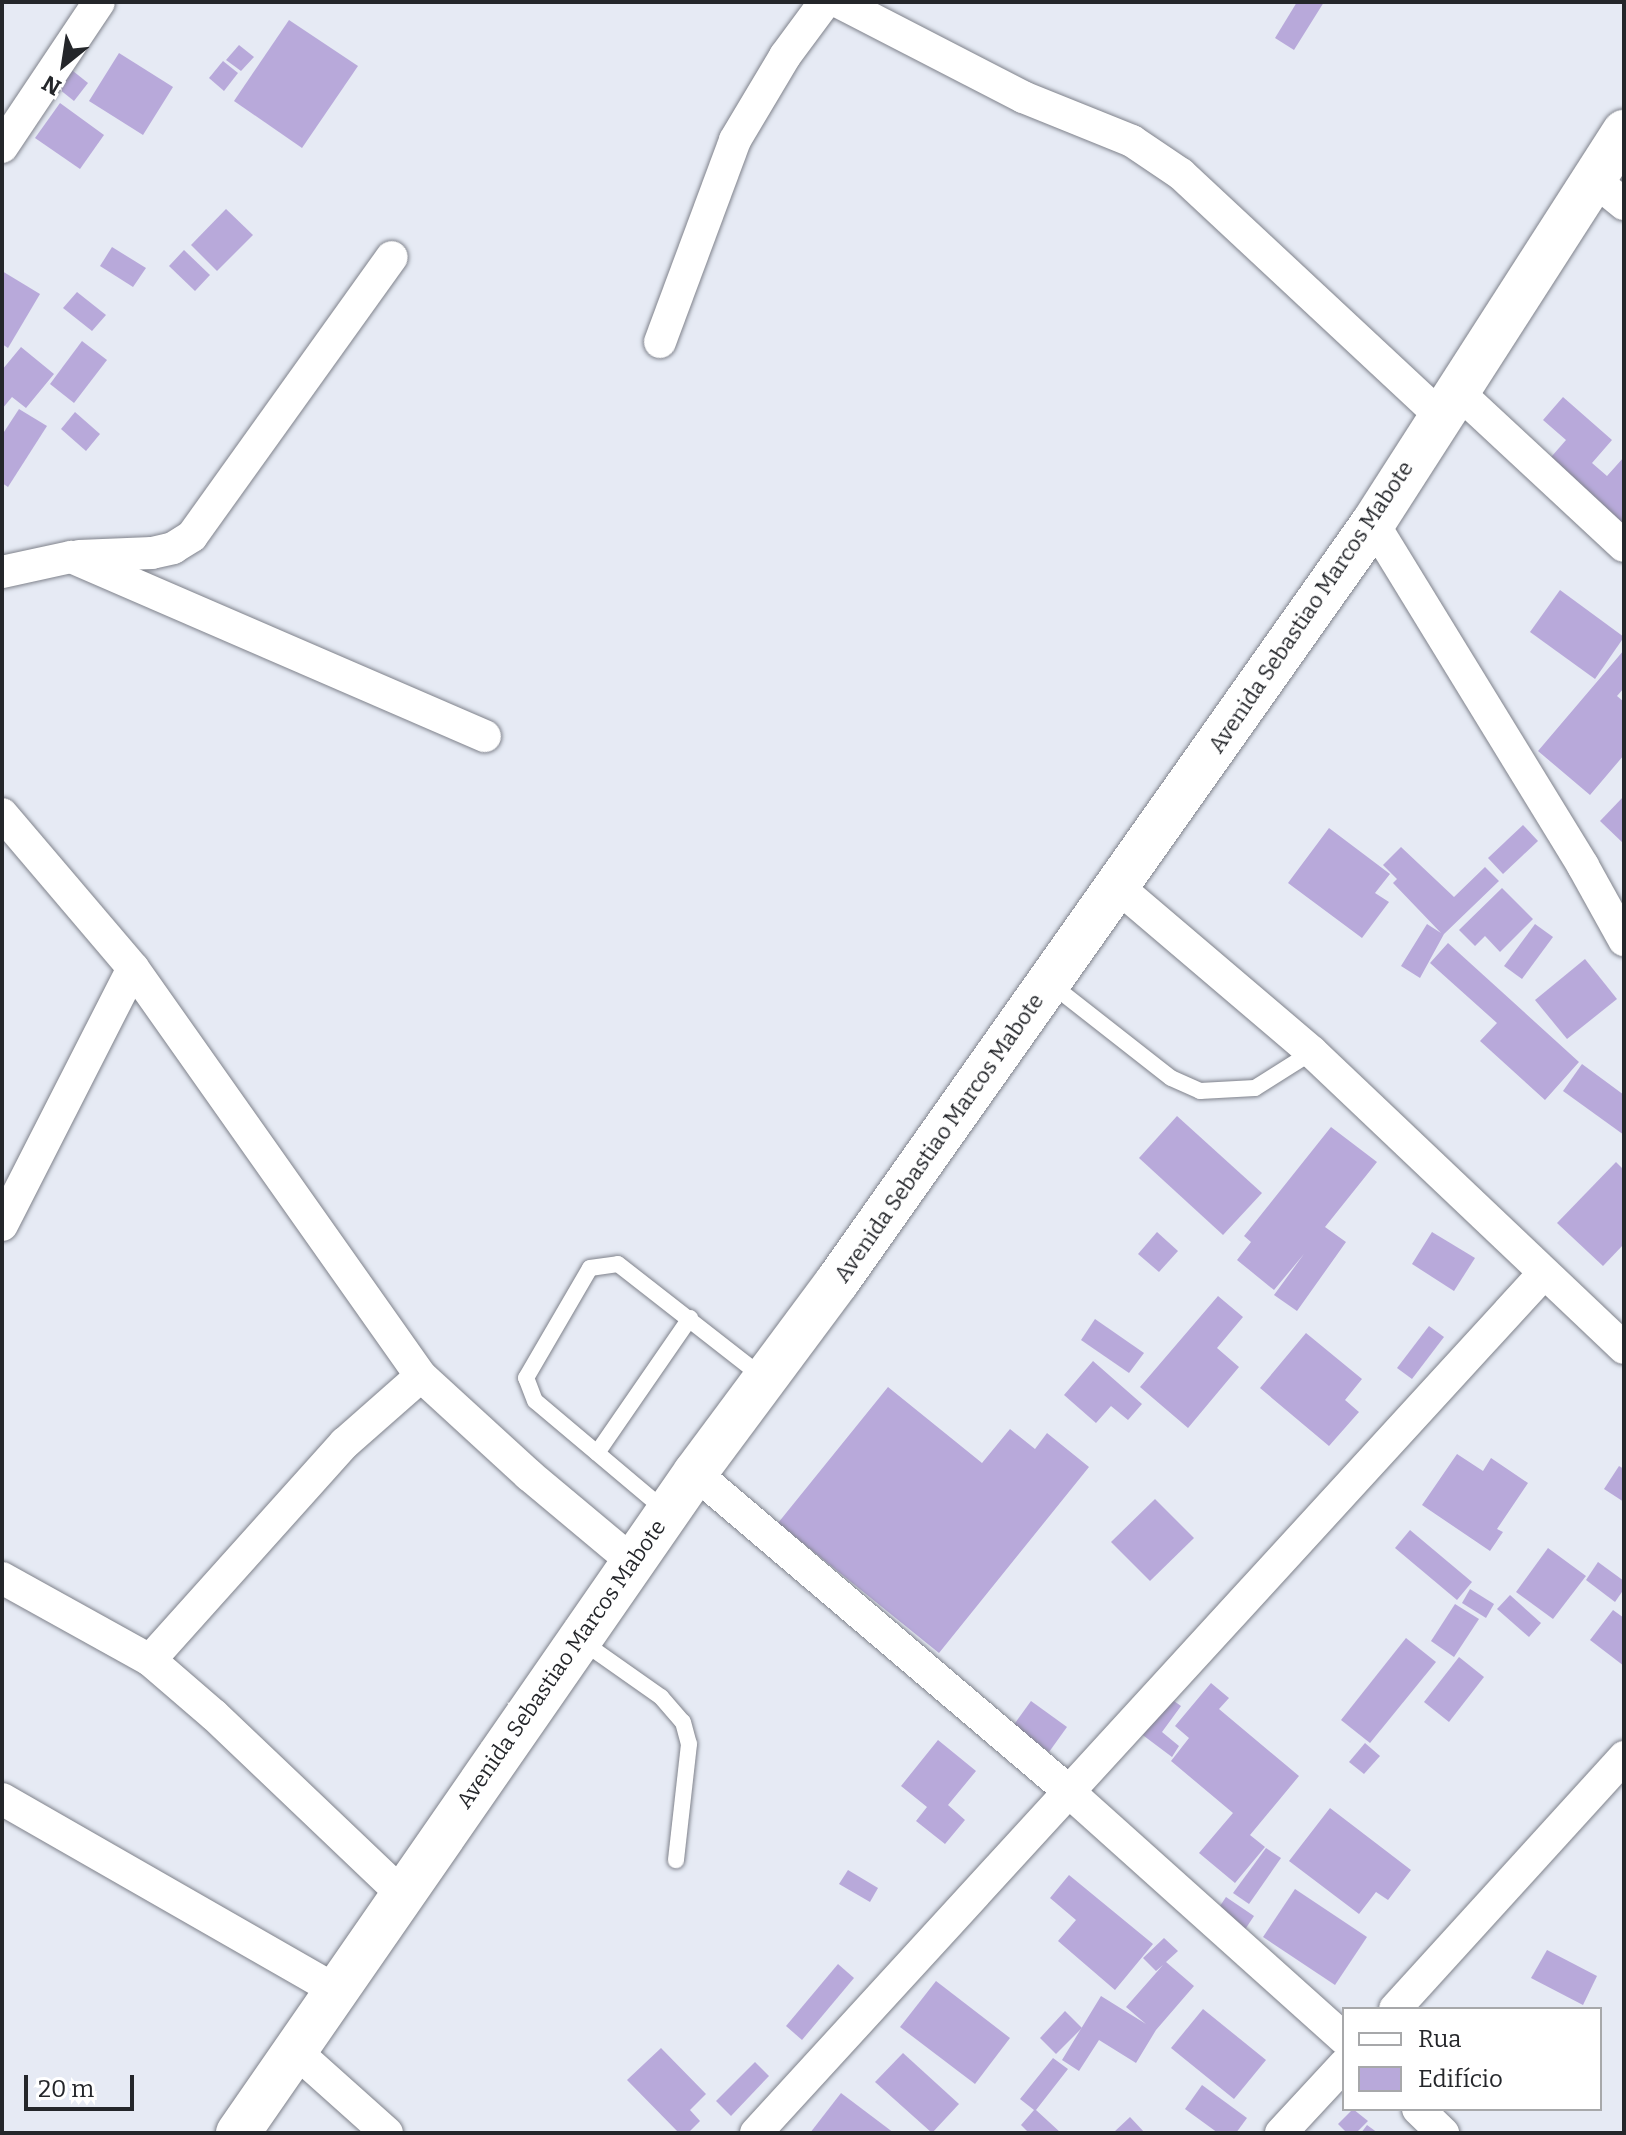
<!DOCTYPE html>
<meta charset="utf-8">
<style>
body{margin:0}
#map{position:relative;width:1626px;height:2135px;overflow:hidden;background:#e6eaf4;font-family:Bitter,serif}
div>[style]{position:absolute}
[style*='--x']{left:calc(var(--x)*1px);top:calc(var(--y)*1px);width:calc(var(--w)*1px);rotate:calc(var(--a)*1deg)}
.building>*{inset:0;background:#b8a9da}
.roads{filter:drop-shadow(0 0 2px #7f828b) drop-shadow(0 0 2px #7f828b)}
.service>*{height:16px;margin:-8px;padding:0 8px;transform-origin:8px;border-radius:8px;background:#fff}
.minor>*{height:32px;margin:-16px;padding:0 16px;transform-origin:16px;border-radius:16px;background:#fff}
.secondary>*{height:44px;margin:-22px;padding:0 22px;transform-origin:22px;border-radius:22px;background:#fff}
span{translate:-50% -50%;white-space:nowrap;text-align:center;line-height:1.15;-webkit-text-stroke:8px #fff;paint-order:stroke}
.street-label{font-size:22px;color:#24262a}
.frame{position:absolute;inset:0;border:4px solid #24262a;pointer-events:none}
.legend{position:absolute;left:1342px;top:2007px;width:260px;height:104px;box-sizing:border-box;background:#fff;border:2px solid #a7a8aa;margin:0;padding:10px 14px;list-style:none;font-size:24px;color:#24262a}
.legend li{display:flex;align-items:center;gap:16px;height:40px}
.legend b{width:40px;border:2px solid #a7a8aa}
.north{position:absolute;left:24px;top:24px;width:80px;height:80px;-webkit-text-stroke:6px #fff;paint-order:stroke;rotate:210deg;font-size:22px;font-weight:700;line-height:32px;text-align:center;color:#24262a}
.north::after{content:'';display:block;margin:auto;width:28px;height:36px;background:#24262a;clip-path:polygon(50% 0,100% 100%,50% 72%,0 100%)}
.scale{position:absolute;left:24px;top:2075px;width:110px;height:36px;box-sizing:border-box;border:4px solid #24262a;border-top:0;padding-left:10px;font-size:24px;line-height:28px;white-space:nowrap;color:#24262a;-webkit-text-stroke:6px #fff;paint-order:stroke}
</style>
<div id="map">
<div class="building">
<div style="clip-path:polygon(1297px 2px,1324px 2px,1294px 50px,1275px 38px)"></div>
<div style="clip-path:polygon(289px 20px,358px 66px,302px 148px,234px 101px)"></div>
<div style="clip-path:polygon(239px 45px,254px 57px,241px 71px,226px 60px)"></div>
<div style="clip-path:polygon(119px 53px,173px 87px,143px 135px,89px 101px)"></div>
<div style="clip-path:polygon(223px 61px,238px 73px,224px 91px,209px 78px)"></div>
<div style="clip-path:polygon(68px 67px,88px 83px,74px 101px,54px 85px)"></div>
<div style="clip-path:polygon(60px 103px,104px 135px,80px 169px,35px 138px)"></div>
<div style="clip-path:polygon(226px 209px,253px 235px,217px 271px,191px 245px)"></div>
<div style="clip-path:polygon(112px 247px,146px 268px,133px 287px,100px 266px)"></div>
<div style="clip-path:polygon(184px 250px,210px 275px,195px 291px,169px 266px)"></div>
<div style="clip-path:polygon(2px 271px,40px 294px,8px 348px,2px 344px)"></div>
<div style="clip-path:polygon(77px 292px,106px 315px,92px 331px,63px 308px)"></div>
<div style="clip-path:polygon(82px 341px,107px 360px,74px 403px,50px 384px)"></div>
<div style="clip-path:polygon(21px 347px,54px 374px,26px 408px,12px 397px,2px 409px,2px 370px)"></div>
<div style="clip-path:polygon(1563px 397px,1612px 440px,1592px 463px,1607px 476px,1624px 457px,1624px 532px,1545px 464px,1566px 440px,1543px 420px)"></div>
<div style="clip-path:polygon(19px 409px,47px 426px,8px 487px,2px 483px,2px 435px)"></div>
<div style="clip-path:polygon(75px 412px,100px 434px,86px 451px,61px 429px)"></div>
<div style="clip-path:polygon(1560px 590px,1624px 637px,1595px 679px,1530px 632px)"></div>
<div style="clip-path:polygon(1624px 650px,1624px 688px,1617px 696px,1624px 702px,1624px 755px,1590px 795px,1538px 751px)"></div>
<div style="clip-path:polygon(1624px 796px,1624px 844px,1600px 821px)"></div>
<div style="clip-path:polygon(1523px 825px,1538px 841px,1503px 874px,1488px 858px)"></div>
<div style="clip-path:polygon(1329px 828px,1390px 874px,1375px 893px,1389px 902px,1362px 938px,1288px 883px)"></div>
<div style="clip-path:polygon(1401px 847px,1454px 897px,1485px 867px,1499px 881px,1444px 934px,1420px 978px,1401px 966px,1427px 924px,1441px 933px,1393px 883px,1397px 879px,1383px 865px)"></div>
<div style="clip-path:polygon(1502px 888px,1533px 919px,1500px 952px,1485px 936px,1475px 946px,1459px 930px)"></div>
<div style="clip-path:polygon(1535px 924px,1553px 937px,1522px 979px,1504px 966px)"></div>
<div style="clip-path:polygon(1448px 943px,1579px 1062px,1545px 1100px,1480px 1041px,1497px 1023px,1430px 963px)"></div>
<div style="clip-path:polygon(1585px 959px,1617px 999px,1567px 1039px,1535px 1000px)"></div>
<div style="clip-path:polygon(1582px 1064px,1624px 1095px,1624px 1135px,1563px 1091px)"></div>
<div style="clip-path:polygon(1177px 1116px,1262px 1193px,1223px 1235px,1139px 1158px)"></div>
<div style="clip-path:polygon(1331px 1127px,1377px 1162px,1325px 1227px,1346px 1242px,1297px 1311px,1274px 1295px,1304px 1254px,1274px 1290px,1237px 1260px,1251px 1242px,1244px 1236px)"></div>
<div style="clip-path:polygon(1616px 1162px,1624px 1170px,1624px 1244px,1603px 1266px,1557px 1223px)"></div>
<div style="clip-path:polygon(1157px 1232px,1178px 1251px,1159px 1272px,1138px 1254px)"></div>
<div style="clip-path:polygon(1432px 1232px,1475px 1258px,1454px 1291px,1412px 1264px)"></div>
<div style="clip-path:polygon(1218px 1296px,1243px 1317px,1217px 1348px,1239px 1367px,1188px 1428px,1140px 1387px)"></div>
<div style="clip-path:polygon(1095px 1319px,1144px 1353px,1129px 1373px,1081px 1340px)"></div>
<div style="clip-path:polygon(1429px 1326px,1444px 1337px,1412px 1379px,1397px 1368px)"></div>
<div style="clip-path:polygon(1306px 1333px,1362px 1379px,1345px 1400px,1359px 1412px,1329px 1446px,1260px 1388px)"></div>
<div style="clip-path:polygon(1093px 1361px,1142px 1404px,1128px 1420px,1111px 1406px,1096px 1423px,1064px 1395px)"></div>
<div style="clip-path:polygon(888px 1387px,982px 1463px,1010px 1429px,1035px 1449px,1047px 1433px,1089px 1467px,939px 1653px,778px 1523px)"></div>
<div style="clip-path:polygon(1457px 1454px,1483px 1471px,1491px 1458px,1528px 1483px,1497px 1529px,1503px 1532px,1490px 1551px,1422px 1505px)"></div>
<div style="clip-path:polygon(1619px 1466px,1624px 1469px,1624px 1502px,1604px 1489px)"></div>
<div style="clip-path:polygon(1155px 1499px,1194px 1538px,1150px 1581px,1111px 1542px)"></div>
<div style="clip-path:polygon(1410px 1530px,1472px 1582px,1457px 1600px,1395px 1548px)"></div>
<div style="clip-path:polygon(1548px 1548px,1586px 1576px,1553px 1619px,1516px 1592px)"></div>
<div style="clip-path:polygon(1598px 1562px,1624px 1581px,1624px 1589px,1615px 1602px,1586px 1580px)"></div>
<div style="clip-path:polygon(1470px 1589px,1494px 1604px,1486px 1618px,1462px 1603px)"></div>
<div style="clip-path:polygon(1510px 1595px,1541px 1623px,1529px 1637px,1497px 1609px)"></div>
<div style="clip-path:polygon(1455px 1604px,1479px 1619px,1454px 1657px,1431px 1641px)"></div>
<div style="clip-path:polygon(1613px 1610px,1624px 1618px,1624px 1666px,1590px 1640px)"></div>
<div style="clip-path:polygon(1406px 1638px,1436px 1662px,1370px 1743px,1341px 1720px)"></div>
<div style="clip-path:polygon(1459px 1657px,1484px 1677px,1449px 1722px,1424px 1702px)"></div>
<div style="clip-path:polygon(1211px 1683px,1229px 1698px,1219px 1709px,1299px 1776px,1250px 1835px,1265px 1847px,1235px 1883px,1199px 1853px,1233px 1813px,1171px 1761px,1189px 1738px,1175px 1726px)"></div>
<div style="clip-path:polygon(1167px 1696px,1181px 1706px,1162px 1732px,1179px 1746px,1172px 1757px,1140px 1733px)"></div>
<div style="clip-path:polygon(1031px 1701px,1067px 1727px,1049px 1752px,1013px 1726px)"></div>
<div style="clip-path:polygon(938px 1740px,976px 1771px,948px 1805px,965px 1820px,945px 1844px,916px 1821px,927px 1807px,901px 1786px)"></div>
<div style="clip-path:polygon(1365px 1743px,1380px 1756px,1364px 1774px,1349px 1762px)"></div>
<div style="clip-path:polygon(1330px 1808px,1411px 1870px,1388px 1900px,1376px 1892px,1359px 1914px,1289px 1861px)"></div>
<div style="clip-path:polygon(1266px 1848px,1281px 1858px,1249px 1904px,1233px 1893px)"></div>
<div style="clip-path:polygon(848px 1870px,878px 1888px,870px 1902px,839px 1884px)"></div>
<div style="clip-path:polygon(1069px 1875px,1153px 1944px,1115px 1990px,1058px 1941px,1076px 1920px,1050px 1898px)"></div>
<div style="clip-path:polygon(1295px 1889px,1367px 1937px,1335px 1985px,1263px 1937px)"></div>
<div style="clip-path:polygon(1226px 1897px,1254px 1916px,1244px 1931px,1216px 1912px)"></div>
<div style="clip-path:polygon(1164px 1938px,1178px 1951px,1166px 1962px,1194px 1986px,1156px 2030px,1136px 2063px,1099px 2040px,1079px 2071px,1062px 2060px,1101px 1996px,1146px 2024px,1126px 2007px,1163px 1965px,1156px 1971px,1143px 1958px)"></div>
<div style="clip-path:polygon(1547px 1950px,1597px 1976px,1583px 2005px,1531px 1978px)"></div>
<div style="clip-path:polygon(838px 1964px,854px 1978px,802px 2040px,786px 2026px)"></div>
<div style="clip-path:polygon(936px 1981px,1010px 2038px,975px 2084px,900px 2027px)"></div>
<div style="clip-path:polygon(1203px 2009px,1266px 2060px,1234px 2099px,1171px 2048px)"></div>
<div style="clip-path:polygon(1065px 2011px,1082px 2028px,1056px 2054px,1040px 2038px)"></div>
<div style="clip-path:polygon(661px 2048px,706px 2094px,690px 2110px,700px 2121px,688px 2133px,679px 2133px,627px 2080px)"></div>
<div style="clip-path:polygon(903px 2053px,959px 2104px,932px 2133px,875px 2082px)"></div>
<div style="clip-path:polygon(1053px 2058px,1068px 2069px,1036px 2110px,1061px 2133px,1029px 2133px,1021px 2125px,1034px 2110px,1020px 2099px)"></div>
<div style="clip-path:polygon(755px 2062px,769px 2076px,731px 2116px,716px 2101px)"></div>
<div style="clip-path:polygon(1202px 2085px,1247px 2118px,1236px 2133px,1218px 2133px,1185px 2109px)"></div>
<div style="clip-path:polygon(841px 2093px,894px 2133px,810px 2133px)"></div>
<div style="clip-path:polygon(1353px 2109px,1368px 2121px,1356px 2133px,1347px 2133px,1338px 2124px)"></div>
<div style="clip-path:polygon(1130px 2117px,1145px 2133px,1113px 2133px)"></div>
<div style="clip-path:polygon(1367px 2125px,1378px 2133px,1361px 2133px)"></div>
</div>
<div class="roads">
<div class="service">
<div style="--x:1051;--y:984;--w:152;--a:38.1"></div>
<div style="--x:1171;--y:1078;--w:32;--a:24"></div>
<div style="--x:1200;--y:1091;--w:55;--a:-3.1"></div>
<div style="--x:1255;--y:1088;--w:67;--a:-32.3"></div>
<div style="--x:597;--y:1453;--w:164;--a:-55.4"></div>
<div style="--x:667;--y:1512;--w:172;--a:-139.9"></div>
<div style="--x:535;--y:1401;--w:25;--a:-111"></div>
<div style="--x:526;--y:1378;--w:127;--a:-59.8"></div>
<div style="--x:590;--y:1268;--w:28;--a:-8"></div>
<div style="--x:618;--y:1264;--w:185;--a:38"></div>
<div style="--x:580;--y:1640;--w:99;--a:35.1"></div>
<div style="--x:661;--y:1697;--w:33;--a:49"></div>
<div style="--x:683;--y:1722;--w:23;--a:75"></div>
<div style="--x:689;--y:1744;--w:117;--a:96.4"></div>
</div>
<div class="minor">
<div style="--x:839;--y:2;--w:207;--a:27.3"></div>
<div style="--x:1023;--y:97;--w:118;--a:22"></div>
<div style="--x:1132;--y:141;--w:59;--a:34"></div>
<div style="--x:1181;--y:174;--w:353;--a:43"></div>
<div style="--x:2;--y:147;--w:174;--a:-56.2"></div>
<div style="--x:1593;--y:179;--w:40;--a:39"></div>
<div style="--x:660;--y:342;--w:215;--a:-69.6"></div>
<div style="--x:735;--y:140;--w:98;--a:-59.2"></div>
<div style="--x:785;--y:56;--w:67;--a:-53.5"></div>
<div style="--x:1456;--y:390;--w:229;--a:42.9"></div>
<div style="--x:1373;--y:523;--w:402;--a:58.5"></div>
<div style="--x:1583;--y:866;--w:85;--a:61"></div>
<div style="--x:79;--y:556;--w:73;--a:-2.4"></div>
<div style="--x:152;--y:553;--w:22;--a:-13"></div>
<div style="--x:173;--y:548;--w:22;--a:-32"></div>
<div style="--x:192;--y:536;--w:343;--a:-54.4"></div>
<div style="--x:2;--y:572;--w:71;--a:-12.3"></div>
<div style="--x:71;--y:557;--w:451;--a:23.4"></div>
<div style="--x:2;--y:814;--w:202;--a:49.6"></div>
<div style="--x:133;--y:968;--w:499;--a:54.8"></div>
<div style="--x:421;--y:1376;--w:147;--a:42.5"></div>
<div style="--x:529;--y:1475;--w:136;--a:39.9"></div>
<div style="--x:1118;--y:887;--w:255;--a:40.4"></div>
<div style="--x:1312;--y:1052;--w:430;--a:43.5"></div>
<div style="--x:2;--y:1225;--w:288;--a:-63"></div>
<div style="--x:695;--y:1473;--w:490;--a:40.4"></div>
<div style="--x:1068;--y:1791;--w:371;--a:41.9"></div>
<div style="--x:2;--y:1578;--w:169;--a:29"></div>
<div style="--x:150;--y:1660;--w:84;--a:40.7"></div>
<div style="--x:214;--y:1715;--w:258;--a:43.6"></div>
<div style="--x:150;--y:1660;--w:292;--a:-48.1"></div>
<div style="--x:345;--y:1443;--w:101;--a:-41.4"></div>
<div style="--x:2;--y:1799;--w:383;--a:29.8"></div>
<div style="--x:1395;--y:2009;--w:341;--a:-47.7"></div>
<div style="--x:293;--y:2049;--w:126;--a:41.8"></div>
<div style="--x:1418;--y:2109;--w:35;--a:44"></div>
<div style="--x:756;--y:2133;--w:1165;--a:-47.5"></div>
<div style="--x:1281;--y:2133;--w:93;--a:-47.2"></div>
</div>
<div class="secondary">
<div style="--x:238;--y:2133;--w:803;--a:-55.3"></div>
<div style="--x:695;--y:1473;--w:238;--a:-53.4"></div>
<div style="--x:837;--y:1282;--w:929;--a:-54.77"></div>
<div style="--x:1373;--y:523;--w:465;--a:-57.3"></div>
</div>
</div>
<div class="street-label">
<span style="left:1311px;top:607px;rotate:-56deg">Avenida Sebastiao Marcos Mabote</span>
<span style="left:939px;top:1138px;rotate:-55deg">Avenida Sebastiao Marcos Mabote</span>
<span style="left:561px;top:1664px;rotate:-55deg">Avenida Sebastiao Marcos Mabote</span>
</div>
<div class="frame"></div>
<ul class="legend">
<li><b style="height:10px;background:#fff"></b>Rua</li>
<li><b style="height:22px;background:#b8a9da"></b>Edifício</li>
</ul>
<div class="north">N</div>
<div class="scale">20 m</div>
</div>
